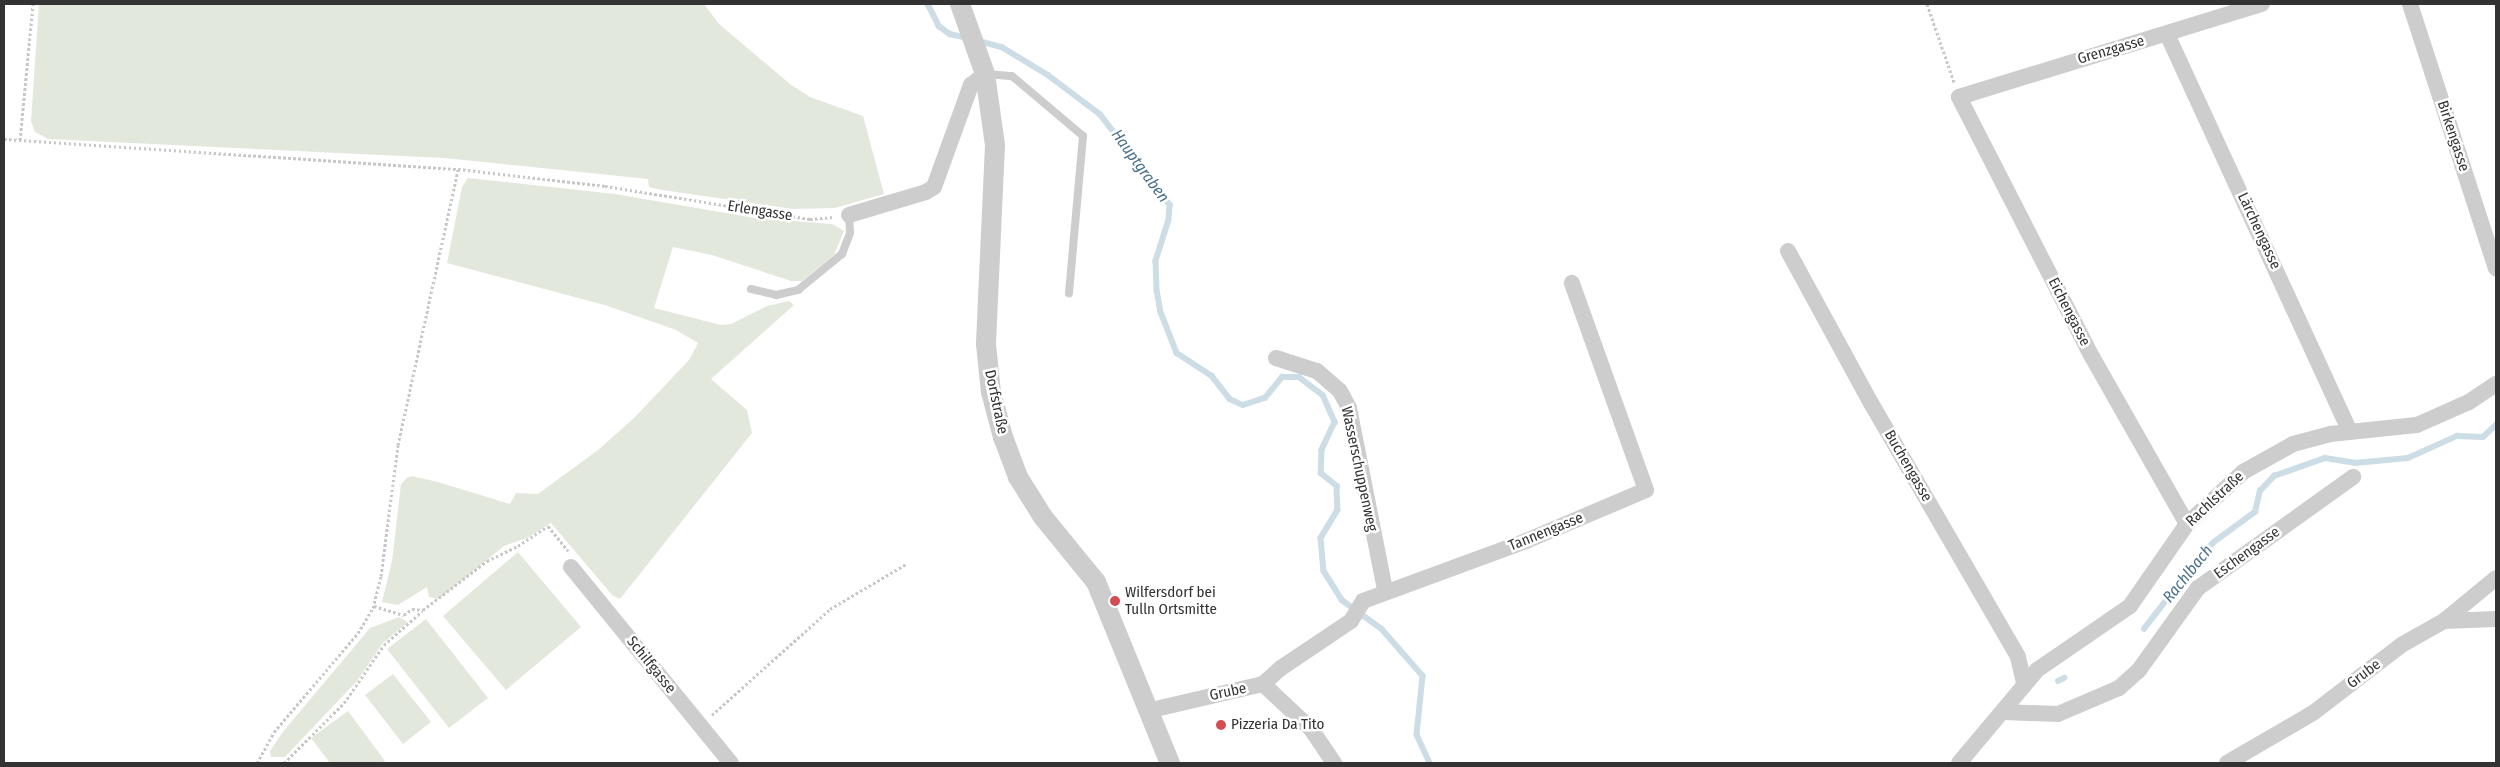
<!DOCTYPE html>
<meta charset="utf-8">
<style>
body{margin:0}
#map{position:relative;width:2500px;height:767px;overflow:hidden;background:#fff;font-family:"Fira Sans Condensed",sans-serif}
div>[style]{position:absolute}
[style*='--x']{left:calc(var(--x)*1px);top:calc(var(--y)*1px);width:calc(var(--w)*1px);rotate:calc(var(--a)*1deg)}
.green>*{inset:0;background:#e3e8dd}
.stream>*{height:5.5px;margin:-2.75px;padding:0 2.75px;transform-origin:2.75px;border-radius:2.75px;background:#cddde6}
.path>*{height:3px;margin-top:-1.5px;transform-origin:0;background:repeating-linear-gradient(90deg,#c7c7c7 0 2.5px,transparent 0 5px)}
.service>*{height:8px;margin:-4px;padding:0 4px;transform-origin:4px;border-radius:4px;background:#cdcdcd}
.minor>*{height:16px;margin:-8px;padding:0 8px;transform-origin:8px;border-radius:8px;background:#cdcdcd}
.tertiary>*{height:20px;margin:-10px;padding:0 10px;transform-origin:10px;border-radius:10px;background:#cdcdcd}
.dots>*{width:14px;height:14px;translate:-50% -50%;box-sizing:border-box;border:2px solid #fff;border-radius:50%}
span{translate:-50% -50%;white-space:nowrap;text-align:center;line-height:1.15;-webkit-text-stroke:5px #fff;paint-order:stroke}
.street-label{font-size:15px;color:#333}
.poi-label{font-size:15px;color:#333}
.left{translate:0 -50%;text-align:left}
.water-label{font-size:16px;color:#49718d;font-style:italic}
.frame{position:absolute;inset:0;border:5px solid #333;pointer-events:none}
</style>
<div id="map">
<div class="green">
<div style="clip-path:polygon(39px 4px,704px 4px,719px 24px,790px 84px,810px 97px,863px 116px,884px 194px,835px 208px,793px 209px,662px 190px,649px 187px,648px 179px,444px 158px,48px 139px,35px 132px,31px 121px)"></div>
<div style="clip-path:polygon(468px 178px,615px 194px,755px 218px,832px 224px,844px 231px,834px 255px,802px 281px,791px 281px,712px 255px,673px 247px,654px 308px,721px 325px,731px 324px,767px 306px,789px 301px,794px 305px,711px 379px,747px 410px,752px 433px,620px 599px,613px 596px,551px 523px,527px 538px,504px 546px,439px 599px,429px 597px,427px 587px,398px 605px,382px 602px,392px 561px,401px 484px,407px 478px,412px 476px,438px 482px,510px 504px,516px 493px,538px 494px,598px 450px,634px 418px,689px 360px,698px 343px,676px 330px,608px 306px,447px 263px,462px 187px)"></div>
<div style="clip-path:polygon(518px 552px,581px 627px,506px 690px,443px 616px)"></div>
<div style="clip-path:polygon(399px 617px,408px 622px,382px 644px,357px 681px,285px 757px,271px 757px,270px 751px,282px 733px,370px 628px)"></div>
<div style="clip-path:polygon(426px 619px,488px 698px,449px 728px,387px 649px)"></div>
<div style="clip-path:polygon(393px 674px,431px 722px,403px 744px,365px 695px)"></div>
<div style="clip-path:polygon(348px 711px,385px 761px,382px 763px,330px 763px,311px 738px)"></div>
</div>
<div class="stream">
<div style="--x:928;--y:4;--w:25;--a:63"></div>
<div style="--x:939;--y:26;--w:14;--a:36"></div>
<div style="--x:950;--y:34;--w:17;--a:13"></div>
<div style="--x:979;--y:41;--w:24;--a:15"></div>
<div style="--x:1002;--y:47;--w:54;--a:31.3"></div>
<div style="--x:1048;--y:75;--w:65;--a:36.9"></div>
<div style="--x:1100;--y:114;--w:115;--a:52.4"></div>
<div style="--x:1170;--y:205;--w:15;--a:94"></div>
<div style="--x:1169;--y:220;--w:43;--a:107.6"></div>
<div style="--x:1156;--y:261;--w:29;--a:88"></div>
<div style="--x:1157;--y:290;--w:22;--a:80"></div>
<div style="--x:1161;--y:312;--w:44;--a:68.7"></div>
<div style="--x:1177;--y:353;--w:42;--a:33.3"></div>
<div style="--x:1212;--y:376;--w:29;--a:52"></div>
<div style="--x:1230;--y:399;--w:14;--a:25"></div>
<div style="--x:1243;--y:405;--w:23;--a:-18"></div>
<div style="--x:1265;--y:398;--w:27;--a:-51"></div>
<div style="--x:1282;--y:377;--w:17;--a:0"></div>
<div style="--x:1299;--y:377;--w:30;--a:37"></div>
<div style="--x:1323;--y:395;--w:30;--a:66"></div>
<div style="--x:1335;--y:422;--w:31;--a:115"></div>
<div style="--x:1322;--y:450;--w:23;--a:92"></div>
<div style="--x:1321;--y:473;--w:21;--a:39"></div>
<div style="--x:1337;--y:486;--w:24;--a:88"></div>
<div style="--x:1338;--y:510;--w:33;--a:121"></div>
<div style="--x:1321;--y:538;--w:33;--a:85"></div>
<div style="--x:1324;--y:571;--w:34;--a:58"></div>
<div style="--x:1342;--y:600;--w:49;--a:35.9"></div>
<div style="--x:1382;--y:629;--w:62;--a:48.9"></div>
<div style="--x:1423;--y:676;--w:59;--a:95.8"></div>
<div style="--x:1417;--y:735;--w:31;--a:65"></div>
<div style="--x:2144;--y:629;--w:88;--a:-52.4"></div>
<div style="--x:2198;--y:559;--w:23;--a:-47"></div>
<div style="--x:2214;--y:542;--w:51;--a:-36.2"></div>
<div style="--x:2255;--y:512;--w:22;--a:-77"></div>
<div style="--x:2260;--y:491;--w:21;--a:-47"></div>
<div style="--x:2274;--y:476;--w:54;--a:-19.4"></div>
<div style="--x:2325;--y:458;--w:30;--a:9"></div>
<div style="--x:2355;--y:463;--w:53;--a:-5.4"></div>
<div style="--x:2408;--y:458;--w:54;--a:-24.2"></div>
<div style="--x:2457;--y:436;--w:26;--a:2"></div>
<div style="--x:2483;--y:437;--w:18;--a:-43"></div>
<div style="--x:2058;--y:681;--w:7;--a:-27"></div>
</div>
<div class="path">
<div style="--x:1927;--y:4;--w:83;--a:70.9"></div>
<div style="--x:4;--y:139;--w:455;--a:3.8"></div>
<div style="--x:458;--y:169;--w:148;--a:6.6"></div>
<div style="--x:605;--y:186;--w:208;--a:9.1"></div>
<div style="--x:810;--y:219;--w:24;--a:-5"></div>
<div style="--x:20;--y:140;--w:137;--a:-84.5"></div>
<div style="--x:374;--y:606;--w:31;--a:17"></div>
<div style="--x:404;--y:615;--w:10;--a:-37"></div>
<div style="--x:412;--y:609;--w:11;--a:5"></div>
<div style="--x:423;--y:610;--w:81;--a:-37.4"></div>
<div style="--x:487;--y:561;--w:34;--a:-26"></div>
<div style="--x:518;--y:546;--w:36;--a:-34"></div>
<div style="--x:548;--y:526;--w:32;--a:51"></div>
<div style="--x:712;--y:715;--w:159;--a:-41.9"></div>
<div style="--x:830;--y:609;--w:88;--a:-30.6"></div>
<div style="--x:257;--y:763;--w:35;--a:-61"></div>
<div style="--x:274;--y:732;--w:130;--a:-49.7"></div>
<div style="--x:358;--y:633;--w:29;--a:-59"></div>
<div style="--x:373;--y:608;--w:33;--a:-76"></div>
<div style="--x:381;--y:576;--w:132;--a:-82.6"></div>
<div style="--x:398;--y:445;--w:282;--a:-77.7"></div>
<div style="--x:284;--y:763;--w:85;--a:-45"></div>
<div style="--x:344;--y:703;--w:70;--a:-55.4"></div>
<div style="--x:384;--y:645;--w:51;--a:-41.8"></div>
</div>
<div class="service">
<div style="--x:987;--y:74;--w:25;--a:5"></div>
<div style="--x:1012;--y:76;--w:93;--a:40.2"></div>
<div style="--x:1083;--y:136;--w:158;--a:95.1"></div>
<div style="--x:751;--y:289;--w:26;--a:13"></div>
<div style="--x:776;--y:295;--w:23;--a:-13"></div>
<div style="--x:798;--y:290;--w:57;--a:-39.3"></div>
<div style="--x:842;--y:254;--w:22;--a:-69"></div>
<div style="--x:850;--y:233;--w:18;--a:-93"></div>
</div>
<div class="minor">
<div style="--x:2410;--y:4;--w:278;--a:72"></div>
<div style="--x:2167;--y:34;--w:436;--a:65.3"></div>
<div style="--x:849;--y:215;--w:80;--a:-16.6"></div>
<div style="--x:926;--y:192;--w:9;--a:-32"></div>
<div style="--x:934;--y:187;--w:109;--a:-70.1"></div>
<div style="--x:971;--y:85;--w:18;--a:-38"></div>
<div style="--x:1788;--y:251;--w:173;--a:61.4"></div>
<div style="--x:1871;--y:403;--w:293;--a:59.9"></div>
<div style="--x:2018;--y:657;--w:26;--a:77"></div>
<div style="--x:1276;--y:358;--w:43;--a:17.6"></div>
<div style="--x:1317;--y:371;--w:30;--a:41"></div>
<div style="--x:1340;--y:391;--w:19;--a:62"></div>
<div style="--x:1349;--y:408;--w:186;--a:78.8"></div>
<div style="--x:2187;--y:524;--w:192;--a:-119.6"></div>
<div style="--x:2092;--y:357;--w:292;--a:-117.1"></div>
<div style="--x:1959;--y:97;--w:317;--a:-17.1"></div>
<div style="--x:571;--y:567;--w:253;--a:50.8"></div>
<div style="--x:2444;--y:621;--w:52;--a:-2.2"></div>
<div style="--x:1263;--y:684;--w:24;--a:-42"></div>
<div style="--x:1281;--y:668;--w:84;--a:-33.9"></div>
<div style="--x:1351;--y:621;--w:23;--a:-59"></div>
<div style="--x:1363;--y:601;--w:174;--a:-20.2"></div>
<div style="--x:1526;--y:541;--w:130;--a:-23"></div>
<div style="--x:1646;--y:490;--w:220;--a:-109.7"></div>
<div style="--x:1147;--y:711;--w:119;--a:-13.1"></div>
<div style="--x:1263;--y:684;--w:66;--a:43.2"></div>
<div style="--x:1311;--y:729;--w:41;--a:55.9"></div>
<div style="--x:2003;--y:712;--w:55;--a:2.1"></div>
<div style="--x:2058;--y:714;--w:66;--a:-23.1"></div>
<div style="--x:2119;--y:688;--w:27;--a:-42"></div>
<div style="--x:2139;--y:670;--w:101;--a:-54.3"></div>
<div style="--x:2198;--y:588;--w:191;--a:-35.6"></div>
<div style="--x:1959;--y:763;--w:121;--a:-50"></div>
<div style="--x:2037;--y:670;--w:113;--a:-34.5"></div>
<div style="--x:2130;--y:606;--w:100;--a:-55.2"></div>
<div style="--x:2187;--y:524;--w:76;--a:-42.9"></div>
<div style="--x:2243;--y:472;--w:57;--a:-29.2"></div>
<div style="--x:2293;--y:444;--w:38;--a:-15"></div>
<div style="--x:2330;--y:434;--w:87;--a:-5.9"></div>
<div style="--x:2417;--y:425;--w:57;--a:-23.9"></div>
<div style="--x:2469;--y:402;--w:32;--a:-34"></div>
<div style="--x:2227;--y:763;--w:99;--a:-30.2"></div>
<div style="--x:2313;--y:713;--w:113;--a:-37.5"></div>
<div style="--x:2403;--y:644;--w:47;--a:-29.3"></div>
<div style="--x:2444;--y:621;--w:67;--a:-39.6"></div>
</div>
<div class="tertiary">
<div style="--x:960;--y:4;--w:74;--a:70.3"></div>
<div style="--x:985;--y:74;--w:72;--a:82"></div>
<div style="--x:995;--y:145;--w:199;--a:92.6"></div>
<div style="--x:986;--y:344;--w:48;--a:84.1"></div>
<div style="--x:991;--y:392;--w:47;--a:75.1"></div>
<div style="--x:1003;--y:437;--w:43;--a:69.4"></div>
<div style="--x:1018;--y:477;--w:47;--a:58"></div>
<div style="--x:1043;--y:517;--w:84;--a:50.8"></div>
<div style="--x:1096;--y:582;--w:196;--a:67.8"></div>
</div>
<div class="dots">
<div style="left:1115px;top:601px;background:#d24d54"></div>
<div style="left:1221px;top:725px;background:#d24d54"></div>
</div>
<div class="street-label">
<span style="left:2111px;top:50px;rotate:-16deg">Grenzgasse</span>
<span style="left:2453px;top:136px;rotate:72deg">Birkengasse</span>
<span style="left:760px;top:211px;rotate:9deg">Erlengasse</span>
<span style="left:2259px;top:231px;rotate:65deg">Lärchengasse</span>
<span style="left:2069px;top:312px;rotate:63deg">Eichengasse</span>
<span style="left:996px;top:402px;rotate:78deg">Dorfstraße</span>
<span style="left:1908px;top:466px;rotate:60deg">Buchengasse</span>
<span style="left:1359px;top:469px;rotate:78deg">Wasserschuppenweg</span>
<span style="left:2215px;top:499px;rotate:-43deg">Rachlstraße</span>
<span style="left:1546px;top:532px;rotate:-22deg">Tannengasse</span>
<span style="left:2247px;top:553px;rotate:-36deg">Eschengasse</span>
<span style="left:651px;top:665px;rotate:51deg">Schilfgasse</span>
<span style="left:2364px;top:674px;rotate:-37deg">Grube</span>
<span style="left:1228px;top:692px;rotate:-12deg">Grube</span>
</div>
<div class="poi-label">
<span class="left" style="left:1125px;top:601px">Wilfersdorf bei<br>Tulln Ortsmitte</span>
<span class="left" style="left:1231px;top:725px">Pizzeria Da Tito</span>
</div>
<div class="water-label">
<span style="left:1140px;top:166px;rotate:54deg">Hauptgraben</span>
<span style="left:2188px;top:574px;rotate:-51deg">Rachlbach</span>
</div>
<div class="frame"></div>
</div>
